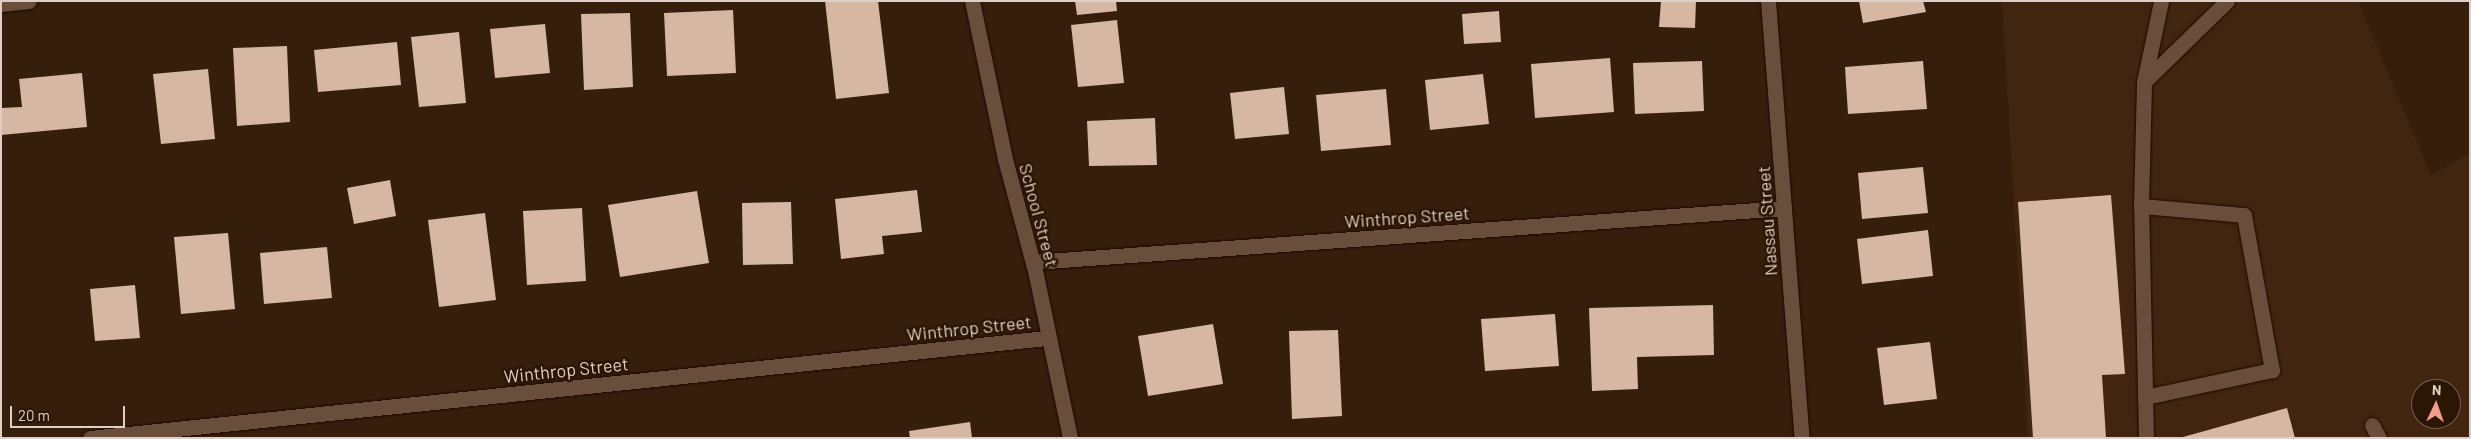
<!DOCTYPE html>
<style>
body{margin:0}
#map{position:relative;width:2471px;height:439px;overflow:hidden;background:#351e0c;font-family:Barlow,sans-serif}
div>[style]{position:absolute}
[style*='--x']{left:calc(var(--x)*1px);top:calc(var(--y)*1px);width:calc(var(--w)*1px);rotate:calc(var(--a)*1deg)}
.built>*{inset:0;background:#42250e}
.building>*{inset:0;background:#d6b7a2}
.roads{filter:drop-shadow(0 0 1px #1c0700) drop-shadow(0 0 1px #1c0700)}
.lane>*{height:15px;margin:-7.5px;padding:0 7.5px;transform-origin:7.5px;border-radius:7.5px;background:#684e3b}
.street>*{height:15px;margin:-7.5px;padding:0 7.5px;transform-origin:7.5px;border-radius:7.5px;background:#684e3b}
.secondary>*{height:15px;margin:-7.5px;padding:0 7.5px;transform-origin:7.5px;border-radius:7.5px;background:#684e3b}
span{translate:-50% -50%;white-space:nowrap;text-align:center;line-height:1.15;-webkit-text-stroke:5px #2b1504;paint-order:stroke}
.street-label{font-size:18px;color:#decec3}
.frame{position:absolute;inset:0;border:2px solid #decec3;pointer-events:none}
.north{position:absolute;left:2411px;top:379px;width:50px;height:50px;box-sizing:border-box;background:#2b1504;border:1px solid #735f50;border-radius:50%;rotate:3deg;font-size:14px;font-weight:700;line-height:20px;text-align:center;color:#decec3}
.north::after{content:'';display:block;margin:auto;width:18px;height:22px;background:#f49d8d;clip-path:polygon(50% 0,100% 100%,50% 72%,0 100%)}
.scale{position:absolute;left:10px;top:406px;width:115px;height:22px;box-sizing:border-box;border:2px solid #decec3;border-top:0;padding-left:6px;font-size:15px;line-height:18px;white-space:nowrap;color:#decec3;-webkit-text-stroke:4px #2b1504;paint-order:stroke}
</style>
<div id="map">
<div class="built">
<div style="clip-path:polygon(evenodd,2002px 1px,2358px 1px,2431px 175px,2470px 153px,2470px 438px,2028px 438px,2002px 1px,2421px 389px,2451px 389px,2451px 419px,2421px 419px,2421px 389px)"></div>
</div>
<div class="building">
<div style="clip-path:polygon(825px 1px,878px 1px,889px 93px,836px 99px)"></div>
<div style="clip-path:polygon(1075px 1px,1116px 1px,1117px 11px,1077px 15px)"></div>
<div style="clip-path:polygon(1661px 1px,1696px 1px,1695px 28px,1659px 27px)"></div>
<div style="clip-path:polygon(1859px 1px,1923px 1px,1926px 12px,1863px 23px)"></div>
<div style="clip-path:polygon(733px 10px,736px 73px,667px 76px,664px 13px)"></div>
<div style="clip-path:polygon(1499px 11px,1501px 42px,1464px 44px,1462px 14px)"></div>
<div style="clip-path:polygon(630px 13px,633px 87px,584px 90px,581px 14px)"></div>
<div style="clip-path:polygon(1117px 20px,1124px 83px,1078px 87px,1071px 25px)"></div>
<div style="clip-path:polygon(545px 24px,550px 73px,495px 78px,490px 29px)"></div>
<div style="clip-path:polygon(459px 32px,466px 103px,419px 107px,411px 37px)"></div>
<div style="clip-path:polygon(397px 42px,401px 85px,318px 92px,314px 50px)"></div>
<div style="clip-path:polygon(287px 46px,290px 122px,237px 126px,233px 48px)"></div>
<div style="clip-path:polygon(1610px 58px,1614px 112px,1535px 118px,1531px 64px)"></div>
<div style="clip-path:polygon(1702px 61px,1704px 111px,1635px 114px,1633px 63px)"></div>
<div style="clip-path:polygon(1923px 61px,1927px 109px,1848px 114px,1845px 67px)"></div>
<div style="clip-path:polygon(208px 69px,215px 139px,161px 144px,153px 74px)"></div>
<div style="clip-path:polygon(82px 73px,87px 127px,1px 135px,1px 108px,22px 107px,19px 79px)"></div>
<div style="clip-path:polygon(1483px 74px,1489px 124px,1430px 130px,1425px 80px)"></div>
<div style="clip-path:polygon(1284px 87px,1289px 134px,1235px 139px,1230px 93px)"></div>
<div style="clip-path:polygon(1386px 89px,1391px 145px,1321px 151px,1316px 95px)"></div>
<div style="clip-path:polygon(1155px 118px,1157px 165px,1089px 166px,1087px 121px)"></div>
<div style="clip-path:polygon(1923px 167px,1928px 213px,1862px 219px,1858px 173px)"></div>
<div style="clip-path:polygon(390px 180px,396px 216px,354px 224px,347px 188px)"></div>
<div style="clip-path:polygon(917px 190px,922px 232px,882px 236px,884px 254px,841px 259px,835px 199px)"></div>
<div style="clip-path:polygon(697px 191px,709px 263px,620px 277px,608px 205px)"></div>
<div style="clip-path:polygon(2111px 195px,2125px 374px,2102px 375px,2106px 438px,2033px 438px,2018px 202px)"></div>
<div style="clip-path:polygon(791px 202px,793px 264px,743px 265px,742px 203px)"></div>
<div style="clip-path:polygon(582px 208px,586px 281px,527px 285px,523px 211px)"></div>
<div style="clip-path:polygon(485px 213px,496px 300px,439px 307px,428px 220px)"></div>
<div style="clip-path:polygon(1928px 230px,1933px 276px,1862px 284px,1857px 239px)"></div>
<div style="clip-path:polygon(228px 233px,235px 309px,181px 314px,174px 237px)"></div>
<div style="clip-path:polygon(327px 247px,332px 298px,264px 304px,260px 253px)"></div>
<div style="clip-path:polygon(135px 285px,140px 338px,95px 341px,90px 289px)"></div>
<div style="clip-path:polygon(1713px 305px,1714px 355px,1637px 357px,1638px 389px,1592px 391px,1589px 308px)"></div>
<div style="clip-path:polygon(1555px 314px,1559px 366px,1485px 371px,1481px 319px)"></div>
<div style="clip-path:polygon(1213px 324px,1223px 384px,1148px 396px,1138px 336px)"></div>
<div style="clip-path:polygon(1338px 330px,1342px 416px,1292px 419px,1289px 331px)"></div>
<div style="clip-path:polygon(1930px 342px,1937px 399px,1884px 405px,1877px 348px)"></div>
<div style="clip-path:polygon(2287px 408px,2295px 438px,2183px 438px,2183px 437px)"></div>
<div style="clip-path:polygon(970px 422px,972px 438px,910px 438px,909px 431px)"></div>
</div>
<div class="roads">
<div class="lane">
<div style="--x:2144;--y:82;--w:116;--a:-44.3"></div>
<div style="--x:2141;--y:206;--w:103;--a:5"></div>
<div style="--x:2244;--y:215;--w:158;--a:79.8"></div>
<div style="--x:2272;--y:370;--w:130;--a:168"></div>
<div style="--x:2372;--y:425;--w:15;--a:62"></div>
<div style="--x:2146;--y:438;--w:232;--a:-91.2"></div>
<div style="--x:2141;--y:206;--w:124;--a:-88.6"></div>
<div style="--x:2144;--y:82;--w:83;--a:-78.1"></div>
</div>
<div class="street">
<div style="--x:1768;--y:1;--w:438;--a:85.6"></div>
<div style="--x:1;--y:4;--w:28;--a:-6"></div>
<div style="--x:1033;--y:262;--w:753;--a:-4.11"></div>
<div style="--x:90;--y:438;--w:962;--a:-5.97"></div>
</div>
<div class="secondary">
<div style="--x:972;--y:1;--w:161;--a:78.2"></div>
<div style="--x:1005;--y:159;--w:120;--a:75"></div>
<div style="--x:1036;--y:275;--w:167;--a:78.2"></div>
</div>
</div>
<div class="street-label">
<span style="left:1039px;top:215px;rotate:75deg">School Street</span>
<span style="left:1407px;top:217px;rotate:-4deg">Winthrop Street</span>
<span style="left:1767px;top:221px;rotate:-94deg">Nassau Street</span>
<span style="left:969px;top:328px;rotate:-6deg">Winthrop Street</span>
<span style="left:566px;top:370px;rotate:-6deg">Winthrop Street</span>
</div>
<div class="frame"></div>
<div class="north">N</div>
<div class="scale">20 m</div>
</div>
